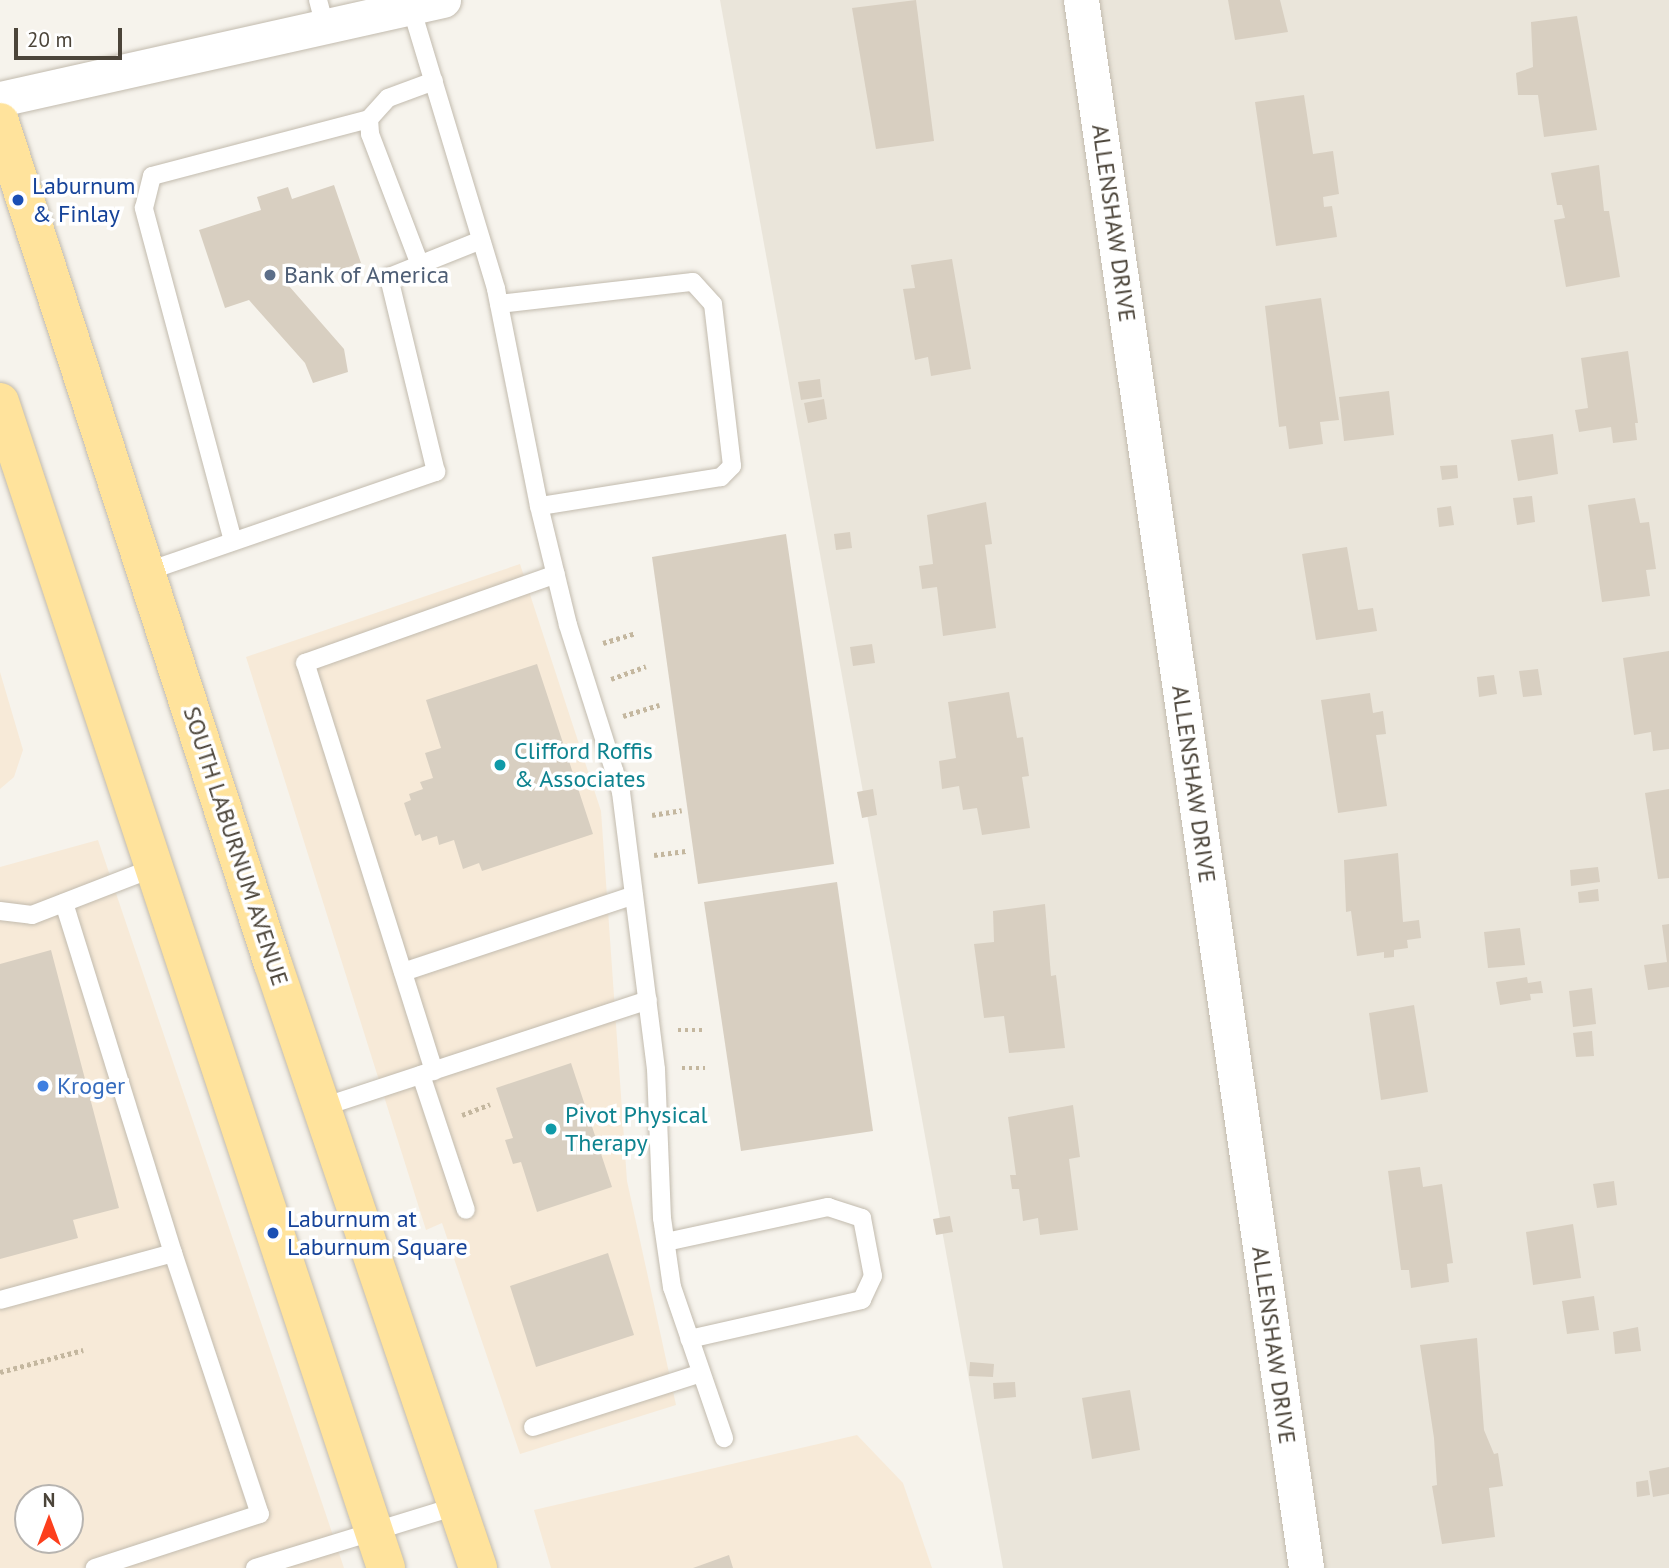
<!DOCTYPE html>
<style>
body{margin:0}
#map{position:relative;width:1669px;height:1568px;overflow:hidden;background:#f6f3ec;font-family:"PT Sans",sans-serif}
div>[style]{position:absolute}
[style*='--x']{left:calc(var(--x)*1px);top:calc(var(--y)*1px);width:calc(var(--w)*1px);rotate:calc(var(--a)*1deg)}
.residential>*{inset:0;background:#eae5da}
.commercial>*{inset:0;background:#f7ead8}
.building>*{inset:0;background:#d8cfc1}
.path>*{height:4.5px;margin-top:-2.25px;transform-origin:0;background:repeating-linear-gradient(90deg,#c4b79f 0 3.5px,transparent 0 7px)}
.roads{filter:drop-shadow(0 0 2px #c2bbae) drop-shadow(0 0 2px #c2bbae)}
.service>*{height:18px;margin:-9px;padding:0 9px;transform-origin:9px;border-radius:9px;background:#fff}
.minor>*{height:35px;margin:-17.5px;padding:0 17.5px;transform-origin:17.5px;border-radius:17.5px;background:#fff}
.primary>*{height:38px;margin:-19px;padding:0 19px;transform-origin:19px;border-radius:19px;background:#ffe39c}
.dots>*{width:19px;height:19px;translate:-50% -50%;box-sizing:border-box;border:4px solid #fff;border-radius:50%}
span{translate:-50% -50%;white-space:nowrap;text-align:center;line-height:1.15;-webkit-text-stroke:7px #fff;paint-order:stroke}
.transit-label{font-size:24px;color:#164399}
.left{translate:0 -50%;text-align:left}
.street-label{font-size:24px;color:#4b4439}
.service-label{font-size:24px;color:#4e5e75}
.culture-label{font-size:24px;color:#0d838f}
.shop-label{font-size:24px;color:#366cbe}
.north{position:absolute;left:14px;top:1484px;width:70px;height:70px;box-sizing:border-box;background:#fff;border:2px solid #b7b4b0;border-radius:50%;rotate:0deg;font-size:19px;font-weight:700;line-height:28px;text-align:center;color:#4b4439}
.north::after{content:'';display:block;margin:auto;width:24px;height:32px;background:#fc3f1d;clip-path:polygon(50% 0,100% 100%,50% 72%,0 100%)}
.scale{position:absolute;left:14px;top:28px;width:108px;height:32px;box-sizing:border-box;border:4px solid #4b4439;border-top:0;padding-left:9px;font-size:21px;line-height:24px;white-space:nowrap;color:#4b4439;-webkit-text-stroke:5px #fff;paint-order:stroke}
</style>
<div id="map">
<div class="residential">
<div style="clip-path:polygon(720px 0,1669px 0,1669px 1568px,1003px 1568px)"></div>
</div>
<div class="commercial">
<div style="clip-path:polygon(520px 564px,601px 811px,627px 1181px,676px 1405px,520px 1454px,442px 1223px,426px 1230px,246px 657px)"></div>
<div style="clip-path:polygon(0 672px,23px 750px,14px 777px,0 789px)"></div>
<div style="clip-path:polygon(evenodd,98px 840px,344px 1568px,0 1568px,0 867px,98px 840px,28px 1498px,70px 1498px,70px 1540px,28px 1540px,28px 1498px)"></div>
<div style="clip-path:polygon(857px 1435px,903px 1483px,932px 1568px,551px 1568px,534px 1510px)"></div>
</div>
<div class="building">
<div style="clip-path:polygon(916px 0,934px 141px,876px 149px,852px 8px)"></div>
<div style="clip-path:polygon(1228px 0,1280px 0,1288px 32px,1235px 40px)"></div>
<div style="clip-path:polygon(1577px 16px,1597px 130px,1544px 137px,1538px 95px,1518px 95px,1516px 73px,1533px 67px,1531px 22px)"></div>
<div style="clip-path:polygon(1304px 95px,1313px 154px,1333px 151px,1339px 194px,1323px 197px,1324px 207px,1332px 206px,1337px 237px,1276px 246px,1255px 102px)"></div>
<div style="clip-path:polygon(1599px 165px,1604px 211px,1609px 211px,1620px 277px,1566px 287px,1554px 220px,1565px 218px,1562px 205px,1557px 205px,1551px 173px)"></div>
<div style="clip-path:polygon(334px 185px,361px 263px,289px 286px,344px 349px,348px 372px,313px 383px,305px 363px,249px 300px,225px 308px,199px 230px,261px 210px,257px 197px,288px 187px,292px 199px)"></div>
<div style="clip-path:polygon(952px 259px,971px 369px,931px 376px,928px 357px,915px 360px,903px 289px,915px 288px,911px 265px)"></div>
<div style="clip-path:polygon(1321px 298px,1339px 420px,1320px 422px,1323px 444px,1289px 449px,1286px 426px,1279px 427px,1265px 306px)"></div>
<div style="clip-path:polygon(1628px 351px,1638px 423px,1635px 423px,1637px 440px,1613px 443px,1611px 427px,1579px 432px,1575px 410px,1588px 408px,1581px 358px)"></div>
<div style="clip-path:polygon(820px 379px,822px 397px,801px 400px,798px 382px)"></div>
<div style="clip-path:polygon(1389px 391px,1394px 435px,1344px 441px,1339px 397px)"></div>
<div style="clip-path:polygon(824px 399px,827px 419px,808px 423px,804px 403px)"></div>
<div style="clip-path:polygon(1553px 434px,1558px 474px,1518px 481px,1511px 440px)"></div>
<div style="clip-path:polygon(1457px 465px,1458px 478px,1442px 480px,1440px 466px)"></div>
<div style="clip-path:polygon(1532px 496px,1535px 522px,1517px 525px,1513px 498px)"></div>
<div style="clip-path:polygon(1635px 498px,1640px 523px,1649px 522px,1656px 569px,1646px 570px,1650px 596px,1602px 602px,1588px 505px)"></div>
<div style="clip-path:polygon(986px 502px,992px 544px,985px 545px,996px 628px,943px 636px,937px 587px,922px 589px,919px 566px,933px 564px,927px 515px)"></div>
<div style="clip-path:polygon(1451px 506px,1454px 525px,1439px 527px,1437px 508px)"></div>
<div style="clip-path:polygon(850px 532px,852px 548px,836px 550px,834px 534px)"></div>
<div style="clip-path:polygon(786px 534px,834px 864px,698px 884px,652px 557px)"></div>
<div style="clip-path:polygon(1347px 547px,1358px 610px,1373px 608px,1377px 631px,1316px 640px,1302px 554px)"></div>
<div style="clip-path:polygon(872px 644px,875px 663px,853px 666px,850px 647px)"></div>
<div style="clip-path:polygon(1669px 651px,1669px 749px,1653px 751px,1651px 732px,1634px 735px,1623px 658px)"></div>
<div style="clip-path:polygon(537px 664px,593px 834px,482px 871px,479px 863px,463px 869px,454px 840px,439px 845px,437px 836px,422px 841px,420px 834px,415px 836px,404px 803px,411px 800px,409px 794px,423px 789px,420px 782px,433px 778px,425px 753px,441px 748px,426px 700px)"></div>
<div style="clip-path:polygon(1538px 669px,1542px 695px,1523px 697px,1519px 671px)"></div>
<div style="clip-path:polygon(1494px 675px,1497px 694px,1479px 697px,1477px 677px)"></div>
<div style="clip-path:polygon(1009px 692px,1017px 738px,1023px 737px,1029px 776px,1022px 777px,1030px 828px,982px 835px,977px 808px,963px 810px,959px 786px,942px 789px,939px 761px,956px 758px,948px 702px)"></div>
<div style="clip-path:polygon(1370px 693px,1373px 713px,1383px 711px,1386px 734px,1376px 735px,1387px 806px,1338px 813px,1321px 700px)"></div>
<div style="clip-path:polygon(873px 789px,877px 815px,862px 818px,857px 792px)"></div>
<div style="clip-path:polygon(1669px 789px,1669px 878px,1658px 879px,1645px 793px)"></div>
<div style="clip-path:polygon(1398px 853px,1403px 922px,1419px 920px,1421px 938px,1407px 940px,1408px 948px,1394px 950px,1394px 957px,1384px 958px,1384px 952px,1357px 956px,1351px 911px,1346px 912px,1344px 860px)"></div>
<div style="clip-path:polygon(1598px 867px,1600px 882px,1571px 886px,1570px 870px)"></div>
<div style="clip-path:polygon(837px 882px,873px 1131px,741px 1151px,704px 902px)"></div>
<div style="clip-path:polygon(1598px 889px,1599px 901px,1579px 903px,1578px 892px)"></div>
<div style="clip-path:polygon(1045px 904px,1051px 976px,1056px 975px,1065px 1048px,1009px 1053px,1004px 1016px,984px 1018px,974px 944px,994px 942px,993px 911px)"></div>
<div style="clip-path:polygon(1669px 924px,1669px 987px,1648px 990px,1644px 965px,1667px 962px,1662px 925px)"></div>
<div style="clip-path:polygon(1520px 928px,1525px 965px,1488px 968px,1484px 932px)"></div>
<div style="clip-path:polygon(51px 950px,119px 1208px,73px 1220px,78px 1238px,0 1259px,0 964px)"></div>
<div style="clip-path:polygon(1527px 977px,1528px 983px,1541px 981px,1543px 993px,1530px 994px,1531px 1000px,1500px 1005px,1496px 982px)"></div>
<div style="clip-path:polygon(1592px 988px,1596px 1024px,1573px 1027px,1569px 991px)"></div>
<div style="clip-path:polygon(1414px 1005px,1428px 1092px,1381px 1100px,1369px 1013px)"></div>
<div style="clip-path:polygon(1592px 1031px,1594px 1056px,1576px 1057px,1573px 1033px)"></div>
<div style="clip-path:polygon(571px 1063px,612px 1187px,537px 1212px,521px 1162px,513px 1164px,505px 1140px,513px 1138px,496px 1088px)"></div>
<div style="clip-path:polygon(1073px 1105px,1080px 1157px,1069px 1159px,1078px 1230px,1040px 1235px,1038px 1218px,1023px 1221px,1019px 1189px,1012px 1189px,1010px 1175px,1016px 1175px,1008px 1117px)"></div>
<div style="clip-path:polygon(1420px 1167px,1423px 1187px,1442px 1184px,1453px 1263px,1447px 1264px,1449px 1282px,1411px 1288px,1409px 1270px,1401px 1270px,1388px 1171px)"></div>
<div style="clip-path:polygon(1614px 1181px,1617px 1205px,1597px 1208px,1593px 1184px)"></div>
<div style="clip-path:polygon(950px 1216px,953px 1232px,936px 1235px,933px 1219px)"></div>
<div style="clip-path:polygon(1573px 1224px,1581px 1278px,1533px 1285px,1526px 1232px)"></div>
<div style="clip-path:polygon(608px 1253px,634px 1335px,536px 1367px,510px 1286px)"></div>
<div style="clip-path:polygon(1594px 1296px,1599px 1330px,1567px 1334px,1562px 1301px)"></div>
<div style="clip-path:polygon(1638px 1327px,1641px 1351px,1615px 1354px,1613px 1332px)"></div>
<div style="clip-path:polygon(1477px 1338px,1484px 1430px,1494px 1454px,1498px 1453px,1503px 1486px,1489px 1488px,1495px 1537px,1442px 1544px,1432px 1486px,1437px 1485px,1434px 1438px,1420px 1345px)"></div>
<div style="clip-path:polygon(970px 1362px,994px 1364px,993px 1377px,969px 1376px)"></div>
<div style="clip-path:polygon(1015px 1382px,1016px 1397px,994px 1399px,993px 1383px)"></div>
<div style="clip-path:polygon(1130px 1390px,1140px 1450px,1092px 1459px,1082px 1398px)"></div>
<div style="clip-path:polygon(1669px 1467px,1669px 1494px,1653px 1497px,1649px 1471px)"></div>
<div style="clip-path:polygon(1648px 1480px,1650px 1495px,1637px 1497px,1636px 1482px)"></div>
<div style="clip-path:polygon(729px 1555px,733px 1568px,693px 1568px)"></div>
</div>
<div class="path">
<div style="--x:603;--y:643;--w:34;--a:-17"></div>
<div style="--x:611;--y:679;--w:37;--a:-20"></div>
<div style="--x:623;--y:716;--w:38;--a:-17"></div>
<div style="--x:652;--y:815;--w:30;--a:-9"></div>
<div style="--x:654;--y:855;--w:34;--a:-7"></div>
<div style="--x:678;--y:1030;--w:27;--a:0"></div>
<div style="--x:682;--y:1068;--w:23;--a:0"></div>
<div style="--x:462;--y:1115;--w:30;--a:-21"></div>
<div style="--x:0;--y:1372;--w:86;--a:-14.8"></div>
</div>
<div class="roads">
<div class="service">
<div style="--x:318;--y:0;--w:27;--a:75"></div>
<div style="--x:411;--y:7;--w:295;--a:73.2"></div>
<div style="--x:496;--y:289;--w:221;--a:78.8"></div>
<div style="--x:539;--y:506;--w:122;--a:76.3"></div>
<div style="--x:568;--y:625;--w:175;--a:72.4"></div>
<div style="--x:621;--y:792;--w:279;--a:82.8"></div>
<div style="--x:656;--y:1069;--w:149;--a:87.7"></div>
<div style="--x:662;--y:1218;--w:70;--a:81.8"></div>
<div style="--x:672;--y:1287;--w:160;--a:71"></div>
<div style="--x:369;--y:119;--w:15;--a:86"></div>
<div style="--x:370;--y:134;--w:140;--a:69.1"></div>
<div style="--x:499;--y:304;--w:195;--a:-6.5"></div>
<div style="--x:693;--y:282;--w:30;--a:48"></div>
<div style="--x:713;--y:304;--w:163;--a:83.3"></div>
<div style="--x:732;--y:466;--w:16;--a:135"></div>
<div style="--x:721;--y:477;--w:184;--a:170.9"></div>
<div style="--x:233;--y:541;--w:345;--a:-105"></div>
<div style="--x:144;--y:208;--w:33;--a:-76"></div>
<div style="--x:152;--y:176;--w:224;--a:-14.7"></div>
<div style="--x:369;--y:119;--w:28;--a:-48"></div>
<div style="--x:388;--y:98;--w:49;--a:-20.3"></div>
<div style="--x:148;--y:571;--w:305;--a:-19"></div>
<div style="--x:436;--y:472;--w:201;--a:-103.6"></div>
<div style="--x:389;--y:277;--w:99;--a:-21.9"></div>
<div style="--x:64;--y:903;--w:367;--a:72.7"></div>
<div style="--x:0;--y:911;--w:32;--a:7"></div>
<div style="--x:32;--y:915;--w:130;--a:-21.2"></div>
<div style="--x:403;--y:972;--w:243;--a:-18.4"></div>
<div style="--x:434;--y:1071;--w:428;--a:-107.5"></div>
<div style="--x:305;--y:663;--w:266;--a:-19.5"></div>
<div style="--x:421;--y:1075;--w:142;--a:71.6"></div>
<div style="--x:323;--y:1107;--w:342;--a:-18.2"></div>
<div style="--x:666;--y:1242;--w:166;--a:-12.2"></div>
<div style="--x:828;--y:1207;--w:36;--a:18"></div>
<div style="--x:862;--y:1218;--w:59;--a:79.3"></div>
<div style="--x:873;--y:1276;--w:26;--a:115"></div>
<div style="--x:862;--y:1300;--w:177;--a:167.3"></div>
<div style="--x:0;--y:1300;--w:179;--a:-15.2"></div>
<div style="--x:173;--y:1253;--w:275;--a:71.6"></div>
<div style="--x:260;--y:1514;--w:174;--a:161.9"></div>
<div style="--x:533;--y:1427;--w:176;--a:-17.8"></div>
<div style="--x:255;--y:1568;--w:210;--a:-17.1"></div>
</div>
<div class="minor">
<div style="--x:1081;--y:0;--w:1584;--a:81.83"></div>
<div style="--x:0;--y:99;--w:454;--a:-12.6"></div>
</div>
<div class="primary">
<div style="--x:0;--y:122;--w:885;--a:72.04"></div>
<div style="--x:273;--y:964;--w:638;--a:71.25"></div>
<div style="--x:0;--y:402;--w:1228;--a:71.68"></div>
</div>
</div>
<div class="dots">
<div style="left:18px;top:200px;background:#1a4fb4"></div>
<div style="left:270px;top:275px;background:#5c6f8a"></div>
<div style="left:500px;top:765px;background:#0f9aa8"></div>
<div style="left:43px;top:1086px;background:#3f7fe0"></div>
<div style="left:551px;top:1129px;background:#0f9aa8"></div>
<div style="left:273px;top:1233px;background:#1a4fb4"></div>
</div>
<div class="transit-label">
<span class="left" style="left:32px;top:200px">Laburnum<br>&amp; Finlay</span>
<span class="left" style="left:287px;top:1233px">Laburnum at<br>Laburnum Square</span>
</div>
<div class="street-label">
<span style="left:1114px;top:223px;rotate:82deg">ALLENSHAW DRIVE</span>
<span style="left:1194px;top:784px;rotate:82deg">ALLENSHAW DRIVE</span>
<span style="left:236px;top:846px;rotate:72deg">SOUTH LABURNUM AVENUE</span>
<span style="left:1274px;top:1345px;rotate:82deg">ALLENSHAW DRIVE</span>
</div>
<div class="service-label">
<span class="left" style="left:284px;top:275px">Bank of America</span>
</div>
<div class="culture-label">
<span class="left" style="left:514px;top:765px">Clifford Roffis<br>&amp; Associates</span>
<span class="left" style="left:565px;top:1129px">Pivot Physical<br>Therapy</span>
</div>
<div class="shop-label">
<span class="left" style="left:57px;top:1086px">Kroger</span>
</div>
<div class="north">N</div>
<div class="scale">20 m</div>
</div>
